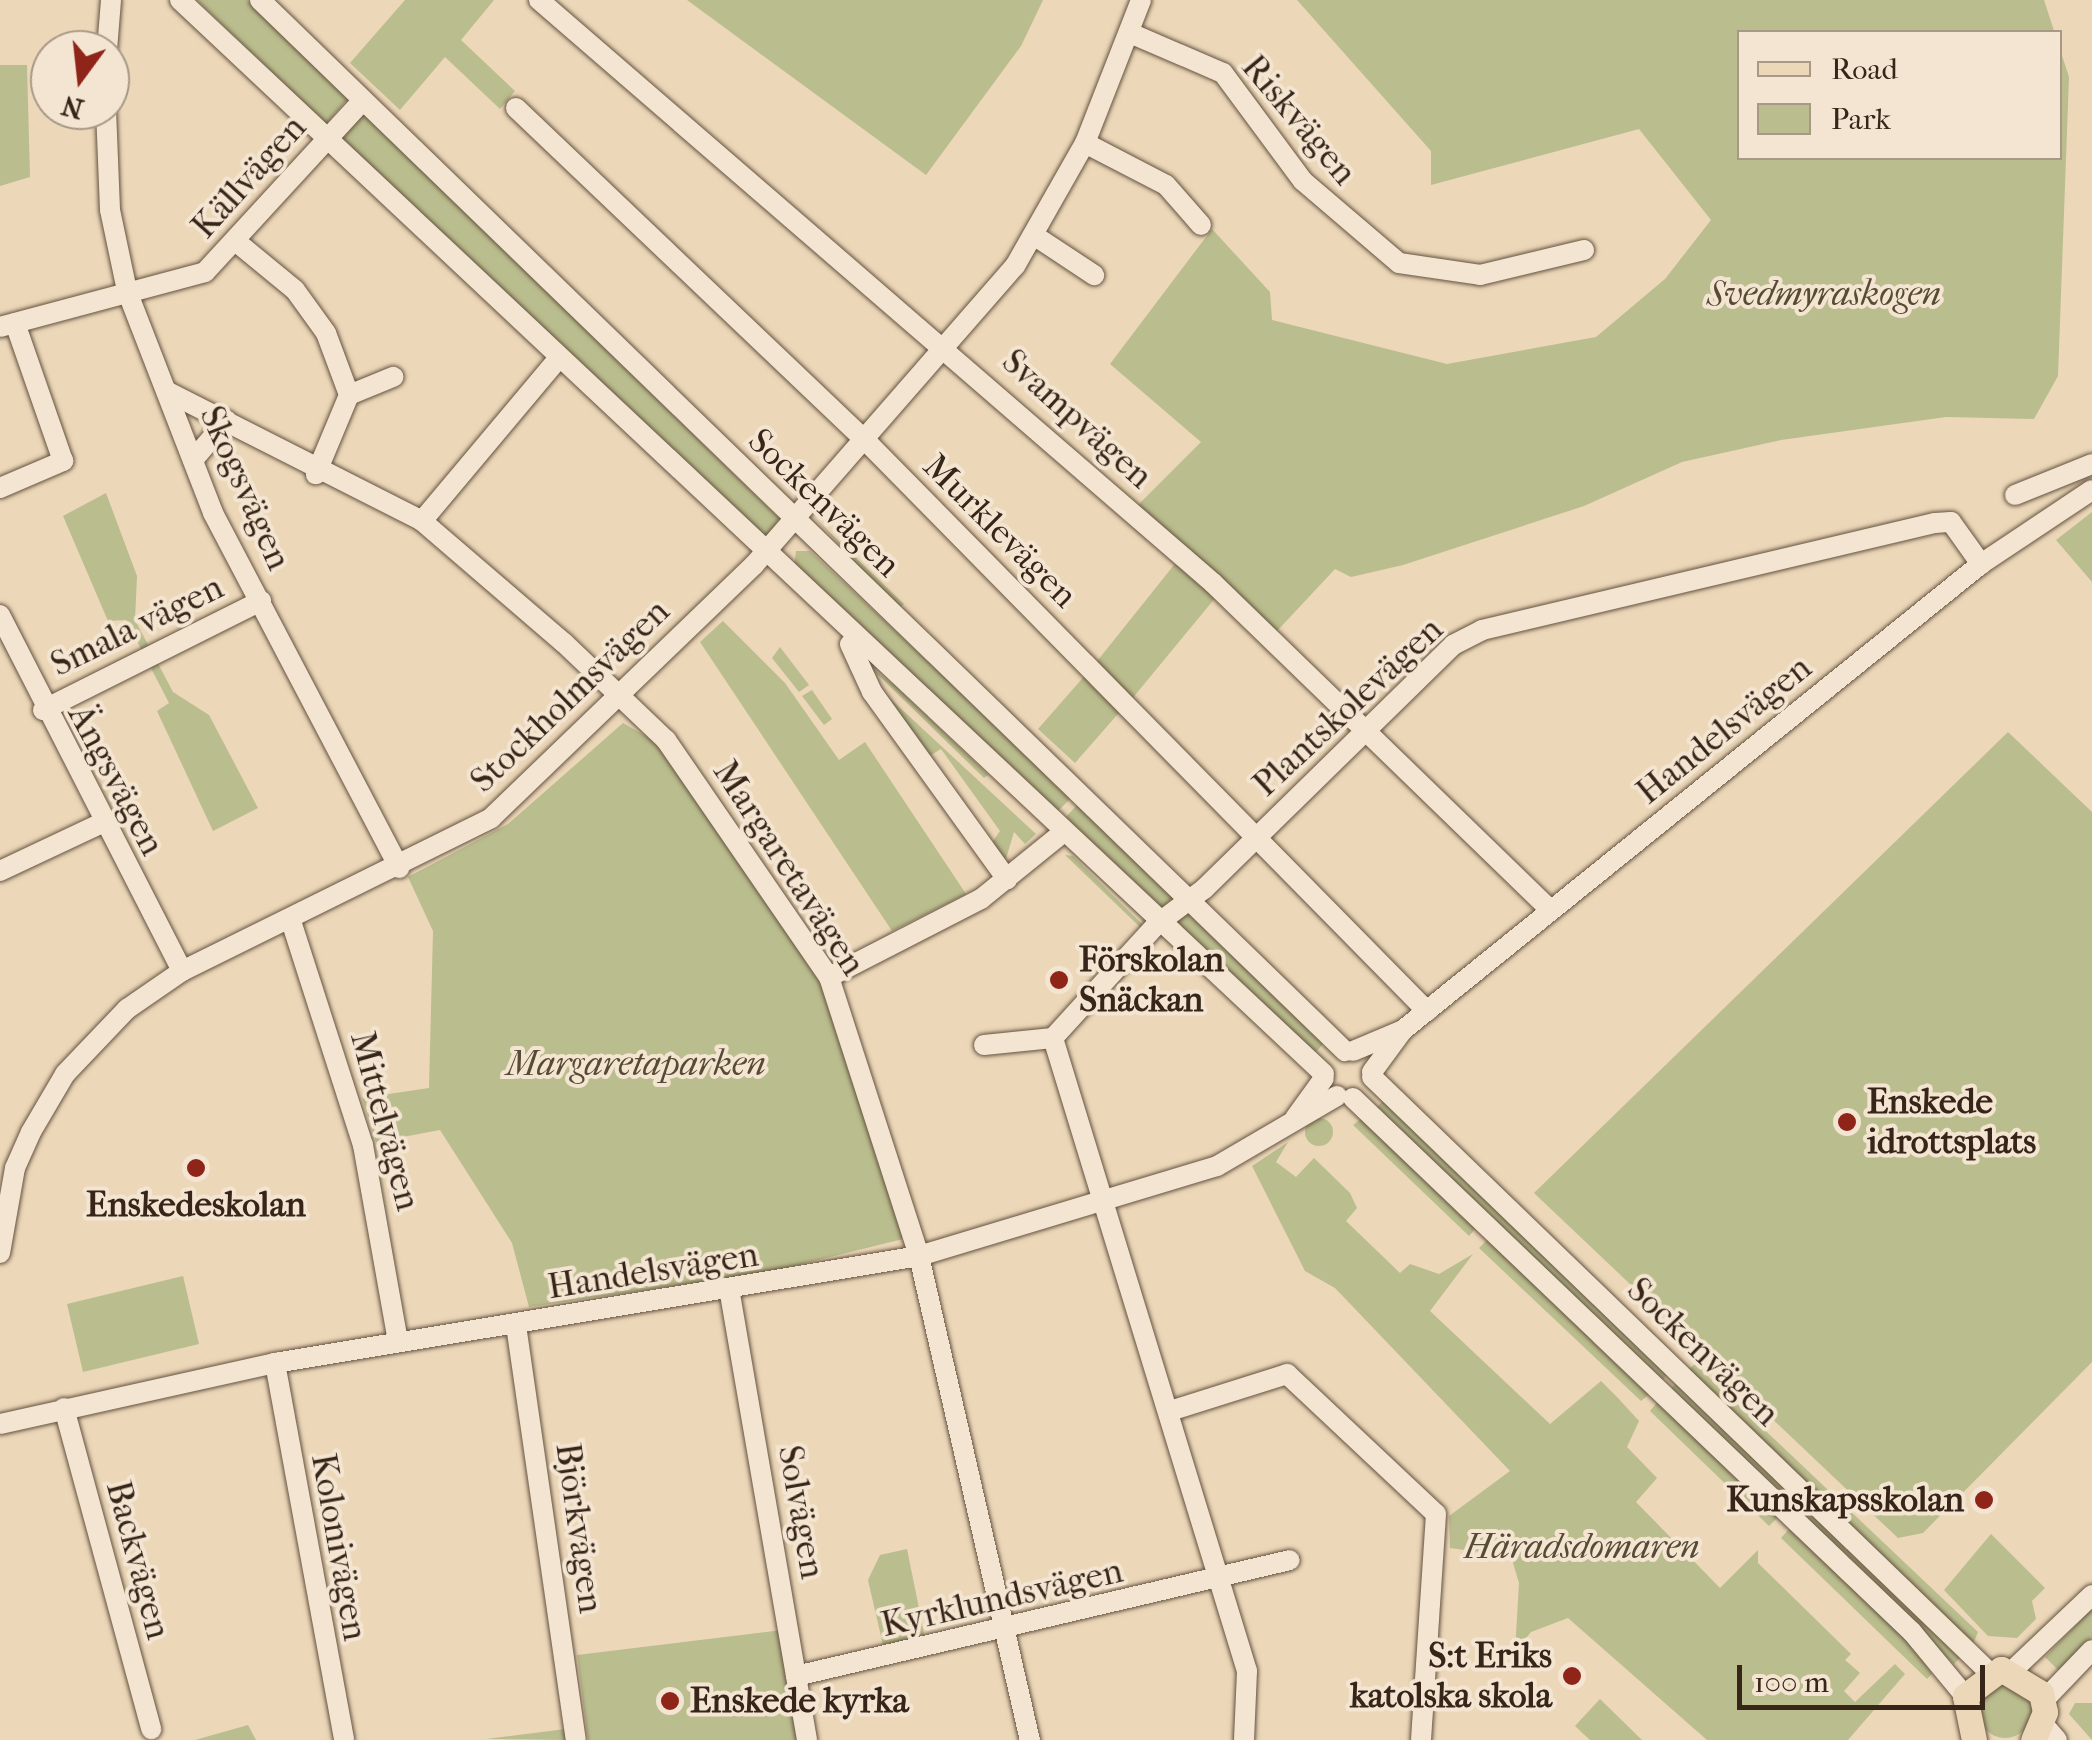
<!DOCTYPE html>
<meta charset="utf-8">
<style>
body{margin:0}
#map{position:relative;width:2092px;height:1740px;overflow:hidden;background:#ecd7b8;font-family:"IM FELL French Canon",serif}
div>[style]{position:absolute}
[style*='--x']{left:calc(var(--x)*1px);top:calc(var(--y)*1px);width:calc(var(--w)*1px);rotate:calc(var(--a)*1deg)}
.green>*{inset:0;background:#babd8d}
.round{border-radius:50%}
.roads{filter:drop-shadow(0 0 2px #645240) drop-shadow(0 0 2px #645240)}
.minor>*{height:20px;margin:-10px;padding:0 10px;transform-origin:10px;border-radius:10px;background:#f3e5d1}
.major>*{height:25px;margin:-12.5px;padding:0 12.5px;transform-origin:12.5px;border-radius:12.5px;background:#ecd7b8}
.dots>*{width:28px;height:28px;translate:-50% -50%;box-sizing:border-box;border:5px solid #f3e5d1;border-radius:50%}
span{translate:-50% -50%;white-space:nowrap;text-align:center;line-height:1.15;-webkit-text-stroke:8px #f3e5d1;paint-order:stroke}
.street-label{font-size:35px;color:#362518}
.park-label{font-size:35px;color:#574b35;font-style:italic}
.poi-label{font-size:35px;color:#362518;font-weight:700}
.left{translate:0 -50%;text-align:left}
.right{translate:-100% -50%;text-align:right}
.legend{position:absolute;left:1737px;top:30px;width:325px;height:130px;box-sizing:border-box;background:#f3e5d1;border:2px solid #a79887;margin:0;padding:12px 18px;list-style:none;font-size:30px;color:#362518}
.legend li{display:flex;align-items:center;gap:20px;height:50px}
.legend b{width:50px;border:2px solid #a79887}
.north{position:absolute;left:30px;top:30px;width:100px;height:100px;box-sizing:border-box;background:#f3e5d1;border:2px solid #a79887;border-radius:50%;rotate:195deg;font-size:28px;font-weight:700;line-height:40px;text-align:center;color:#362518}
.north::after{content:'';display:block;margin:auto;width:35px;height:45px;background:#8f2418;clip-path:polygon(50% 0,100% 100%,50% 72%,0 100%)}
.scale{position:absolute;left:1737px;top:1665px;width:248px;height:45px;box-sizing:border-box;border:5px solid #362518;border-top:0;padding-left:12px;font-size:30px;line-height:35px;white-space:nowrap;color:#362518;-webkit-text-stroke:8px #f3e5d1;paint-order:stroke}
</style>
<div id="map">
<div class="green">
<div style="clip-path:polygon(197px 0,247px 0,348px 98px,326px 124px)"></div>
<div style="clip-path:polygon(405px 0,494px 0,461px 40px,515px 91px,500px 109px,445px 57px,400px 110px,350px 63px)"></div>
<div style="clip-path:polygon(687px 0,1043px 0,1021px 46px,926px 175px)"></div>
<div style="clip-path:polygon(evenodd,1297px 0,2044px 0,2069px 77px,2058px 376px,2034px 419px,1946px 417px,1781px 440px,1682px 462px,1584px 506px,1403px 565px,1351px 577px,1335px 569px,1277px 631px,1135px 508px,1201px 442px,1110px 364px,1212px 229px,1270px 292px,1272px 320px,1447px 364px,1596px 337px,1665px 279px,1711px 220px,1639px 129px,1431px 185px,1431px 151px,1297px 0,1740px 32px,2060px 32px,2060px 158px,1740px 158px,1740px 32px)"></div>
<div style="clip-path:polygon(0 65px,27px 65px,30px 177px,0 186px)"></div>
<div style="clip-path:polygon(364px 114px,779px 518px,774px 529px,765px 538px,340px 140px)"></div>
<div style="clip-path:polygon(106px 493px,137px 576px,135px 620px,173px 692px,209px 715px,258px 808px,213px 831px,157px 711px,169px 703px,126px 620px,108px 621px,63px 516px)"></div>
<div style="clip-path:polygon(2092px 512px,2092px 582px,2056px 540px)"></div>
<div style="clip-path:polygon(814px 517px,904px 604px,898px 609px)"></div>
<div style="clip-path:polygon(796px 551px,810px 551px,1072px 797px,1056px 813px,794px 567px)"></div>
<div style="clip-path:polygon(1178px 560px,1216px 597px,1131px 700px,1094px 665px)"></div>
<div style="clip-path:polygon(723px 621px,785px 683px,839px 760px,865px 742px,966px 894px,892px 931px,700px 642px)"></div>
<div style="clip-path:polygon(780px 647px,809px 685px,799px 692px,772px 658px)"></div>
<div style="clip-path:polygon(870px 667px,895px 686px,988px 775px,984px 778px)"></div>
<div style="clip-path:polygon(1088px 672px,1124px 707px,1075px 763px,1038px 729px)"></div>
<div style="clip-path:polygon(812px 690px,832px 719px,824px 725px,802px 696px)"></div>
<div style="clip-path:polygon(883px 692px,1036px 834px,1025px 844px,1014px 832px,1005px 862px,991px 844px,1000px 831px,941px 749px,928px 757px)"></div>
<div style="clip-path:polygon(623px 723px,663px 746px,828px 995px,903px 1239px,770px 1272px,529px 1307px,512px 1243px,440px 1130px,376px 1142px,362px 1098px,429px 1088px,433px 931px,408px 877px,508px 824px)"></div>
<div style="clip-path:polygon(2008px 732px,2092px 812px,2092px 1362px,1923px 1533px,1898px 1538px,1534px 1193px)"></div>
<div style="clip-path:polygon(1078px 804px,1173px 897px,1158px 912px,1064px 819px)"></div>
<div style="clip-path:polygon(1065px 855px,1073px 856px,1144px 926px,1141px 928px)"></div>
<div style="clip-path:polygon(1185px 911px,1325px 1042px,1312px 1056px,1172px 924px)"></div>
<div style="clip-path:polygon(1384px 1100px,1670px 1372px,1662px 1380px,1376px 1108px)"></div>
<div style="clip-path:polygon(1365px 1116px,1476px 1228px,1469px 1236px,1353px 1125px)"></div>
<div class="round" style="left:1305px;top:1118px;width:28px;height:28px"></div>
<div style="clip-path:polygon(1288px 1142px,1276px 1162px,1296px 1177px,1314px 1158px,1350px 1193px,1357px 1208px,1346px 1221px,1400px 1273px,1410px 1264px,1439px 1274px,1473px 1254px,1430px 1311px,1550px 1424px,1601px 1381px,1617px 1397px,1639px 1421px,1627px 1447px,1657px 1478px,1636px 1502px,1720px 1588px,1758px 1550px,1758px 1563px,1851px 1654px,1845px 1660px,1860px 1673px,1844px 1691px,1855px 1702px,1895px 1664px,1905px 1674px,1848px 1740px,1707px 1740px,1568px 1618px,1531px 1632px,1515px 1652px,1519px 1583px,1511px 1556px,1450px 1548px,1449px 1516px,1510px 1471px,1335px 1288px,1305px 1271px,1252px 1166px)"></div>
<div style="clip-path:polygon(1487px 1240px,1627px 1374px,1653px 1391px,1641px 1401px,1479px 1248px)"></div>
<div style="clip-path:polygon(183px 1276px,199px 1344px,83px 1372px,67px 1304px)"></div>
<div style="clip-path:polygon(1695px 1364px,1978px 1632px,1973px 1644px,1684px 1373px)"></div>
<div style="clip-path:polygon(1678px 1381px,1962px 1656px,1954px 1664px,1669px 1391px)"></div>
<div style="clip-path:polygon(1660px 1399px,1777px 1518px,1769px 1526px,1650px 1411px)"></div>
<div style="clip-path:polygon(1789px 1529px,1913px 1644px,1932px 1674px,1927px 1679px,1781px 1538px)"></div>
<div style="clip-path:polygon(1991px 1534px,2045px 1588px,2032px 1601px,2036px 1619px,2017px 1638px,1988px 1636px,1944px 1590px)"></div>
<div style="clip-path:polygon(907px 1549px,925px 1638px,883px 1645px,868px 1580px,880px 1555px)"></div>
<div style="clip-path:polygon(2092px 1609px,2092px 1637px,2059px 1671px,2045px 1657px)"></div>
<div style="clip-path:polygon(782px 1630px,801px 1740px,588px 1740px,577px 1655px)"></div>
<div class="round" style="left:1978px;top:1684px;width:54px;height:54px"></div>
<div style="clip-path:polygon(1600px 1699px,1642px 1740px,1590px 1740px,1575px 1726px)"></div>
<div style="clip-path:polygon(2075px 1703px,2092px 1703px,2092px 1740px,2069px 1714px)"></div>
<div style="clip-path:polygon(248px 1725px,256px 1740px,195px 1740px)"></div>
<div style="clip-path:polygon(566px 1729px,567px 1740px,486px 1739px)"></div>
</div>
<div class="roads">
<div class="minor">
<div style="--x:180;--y:0;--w:1569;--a:43.19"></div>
<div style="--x:260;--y:0;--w:1511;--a:44.09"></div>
<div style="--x:539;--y:0;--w:891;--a:40.86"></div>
<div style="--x:1213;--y:583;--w:470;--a:44.1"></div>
<div style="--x:1130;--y:33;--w:101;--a:23.3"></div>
<div style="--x:1223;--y:73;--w:134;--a:53.5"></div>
<div style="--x:1303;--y:181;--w:126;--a:40.5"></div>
<div style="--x:1399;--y:263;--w:82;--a:8.4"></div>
<div style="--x:1480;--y:275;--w:107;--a:-13.5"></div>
<div style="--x:107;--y:50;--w:50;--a:-85.4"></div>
<div style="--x:516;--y:108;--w:483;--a:43.6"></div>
<div style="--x:866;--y:441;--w:800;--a:45.46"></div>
<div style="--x:106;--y:110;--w:100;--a:87.7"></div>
<div style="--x:110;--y:210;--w:83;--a:78.1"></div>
<div style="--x:127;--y:291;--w:238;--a:68.8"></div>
<div style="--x:213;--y:513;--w:401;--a:62.3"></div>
<div style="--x:1085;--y:143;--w:91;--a:27.4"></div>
<div style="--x:1166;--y:185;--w:53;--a:48.8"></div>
<div style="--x:1035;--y:236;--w:71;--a:33.5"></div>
<div style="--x:239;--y:244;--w:72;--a:39.4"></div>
<div style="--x:295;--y:290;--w:53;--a:54.2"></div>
<div style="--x:326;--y:333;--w:66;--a:69.6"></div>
<div style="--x:349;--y:395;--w:86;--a:112.7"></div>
<div style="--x:0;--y:327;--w:212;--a:-15"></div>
<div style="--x:205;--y:272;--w:232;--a:-47.4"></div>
<div style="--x:168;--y:392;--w:285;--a:26.9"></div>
<div style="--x:422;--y:521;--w:187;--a:40.7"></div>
<div style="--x:564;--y:643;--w:141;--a:43.6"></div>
<div style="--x:666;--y:740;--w:288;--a:55.5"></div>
<div style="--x:829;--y:977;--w:293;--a:72.1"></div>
<div style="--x:919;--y:1256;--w:497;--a:77.1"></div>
<div style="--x:349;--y:395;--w:48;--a:-22.2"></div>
<div style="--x:193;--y:460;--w:52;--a:-49.6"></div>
<div style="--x:0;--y:488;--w:69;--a:-23.2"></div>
<div style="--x:63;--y:461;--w:146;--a:-109.2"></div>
<div style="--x:2015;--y:495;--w:83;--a:-21.9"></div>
<div style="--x:422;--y:521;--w:210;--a:-50"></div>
<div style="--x:0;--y:615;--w:400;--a:62.9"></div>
<div style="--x:850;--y:644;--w:53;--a:65.4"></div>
<div style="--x:872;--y:692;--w:231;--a:54.2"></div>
<div style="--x:43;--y:710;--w:244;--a:-26.6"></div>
<div style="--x:0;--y:871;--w:110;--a:-25.2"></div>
<div style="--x:291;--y:921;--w:235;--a:72.2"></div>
<div style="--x:363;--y:1145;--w:200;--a:79.9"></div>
<div style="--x:829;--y:977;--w:171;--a:-27.2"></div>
<div style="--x:981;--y:899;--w:102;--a:-39"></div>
<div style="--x:984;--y:1045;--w:69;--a:-5.8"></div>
<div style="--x:1353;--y:1051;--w:54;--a:-22.8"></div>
<div style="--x:1403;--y:1030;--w:742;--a:-38.88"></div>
<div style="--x:1981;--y:564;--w:133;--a:-33.7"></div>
<div style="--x:1372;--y:1072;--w:52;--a:-53.6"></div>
<div style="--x:1372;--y:1077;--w:857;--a:43.96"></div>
<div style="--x:1353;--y:1098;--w:773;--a:43.69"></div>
<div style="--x:1912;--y:1632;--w:83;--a:50.4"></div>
<div style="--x:1295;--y:1118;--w:49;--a:-54.1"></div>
<div style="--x:0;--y:1253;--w:86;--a:-80"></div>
<div style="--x:15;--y:1168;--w:39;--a:-66"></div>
<div style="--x:31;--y:1132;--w:67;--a:-59.6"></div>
<div style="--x:65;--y:1074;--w:90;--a:-46.4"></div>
<div style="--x:127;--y:1009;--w:67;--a:-34.6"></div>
<div style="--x:182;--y:971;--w:345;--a:-26.3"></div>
<div style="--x:491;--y:818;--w:365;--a:-43.9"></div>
<div style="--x:754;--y:565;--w:397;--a:-48.9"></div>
<div style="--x:1015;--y:266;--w:142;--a:-60.4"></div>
<div style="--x:1085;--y:143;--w:154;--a:-68.6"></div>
<div style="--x:730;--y:1294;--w:453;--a:80.2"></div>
<div style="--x:516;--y:1325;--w:419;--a:81.8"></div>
<div style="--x:275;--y:1363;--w:383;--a:79.6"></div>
<div style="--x:64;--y:1408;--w:333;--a:74.8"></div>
<div style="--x:1170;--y:1411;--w:123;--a:-17.5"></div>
<div style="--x:1287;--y:1374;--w:204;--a:43.2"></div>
<div style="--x:1436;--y:1514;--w:226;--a:93.8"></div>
<div style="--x:0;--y:1424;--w:282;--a:-12.5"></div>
<div style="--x:275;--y:1363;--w:653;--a:-9.43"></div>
<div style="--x:919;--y:1256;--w:311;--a:-16.8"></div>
<div style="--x:1217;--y:1166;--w:139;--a:-30.3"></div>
<div style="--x:2013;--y:1670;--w:109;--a:-43.5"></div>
<div style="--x:796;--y:1676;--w:507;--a:-13.21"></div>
<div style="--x:2044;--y:1700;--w:69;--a:-46.2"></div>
<div style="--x:2043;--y:1724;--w:21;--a:49"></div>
<div style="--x:1244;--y:1740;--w:69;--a:-87.5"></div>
<div style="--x:1247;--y:1671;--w:662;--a:-107.04"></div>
<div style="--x:1053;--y:1038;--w:154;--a:-47.6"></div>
<div style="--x:1157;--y:924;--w:59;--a:-36.7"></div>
<div style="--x:1204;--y:889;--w:349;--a:-44.4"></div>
<div style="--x:1453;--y:645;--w:33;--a:-27"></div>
<div style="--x:1482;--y:630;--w:465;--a:-13.3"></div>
<div style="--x:1935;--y:523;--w:16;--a:-4"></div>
<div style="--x:1951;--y:522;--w:52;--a:54.5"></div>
</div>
<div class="major">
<div style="--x:1974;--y:1740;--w:45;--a:-101.6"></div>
<div style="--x:1965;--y:1696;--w:45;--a:-36.9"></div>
<div style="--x:2001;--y:1669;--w:47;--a:31"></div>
<div style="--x:2041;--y:1693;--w:19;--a:78"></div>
<div style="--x:2045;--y:1712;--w:30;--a:113"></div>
</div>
</div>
<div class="dots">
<div style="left:1059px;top:980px;background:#8f2418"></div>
<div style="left:1847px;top:1122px;background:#8f2418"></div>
<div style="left:196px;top:1168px;background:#8f2418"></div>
<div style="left:1984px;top:1500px;background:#8f2418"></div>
<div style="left:1572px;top:1676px;background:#8f2418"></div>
<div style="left:670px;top:1701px;background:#8f2418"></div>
</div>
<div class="street-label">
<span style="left:1299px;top:120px;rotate:50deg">Riskvägen</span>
<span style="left:249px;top:177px;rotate:-48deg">Källvägen</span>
<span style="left:1077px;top:419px;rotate:42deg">Svampvägen</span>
<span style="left:245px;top:488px;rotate:66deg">Skogsvägen</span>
<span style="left:824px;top:503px;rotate:44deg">Sockenvägen</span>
<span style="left:1000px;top:531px;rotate:45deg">Murklevägen</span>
<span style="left:137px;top:626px;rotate:-26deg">Smala vägen</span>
<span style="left:570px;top:696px;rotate:-44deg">Stockholmsvägen</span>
<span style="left:1348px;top:707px;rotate:-43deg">Plantskolevägen</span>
<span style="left:1724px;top:730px;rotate:-39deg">Handelsvägen</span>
<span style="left:116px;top:780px;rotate:62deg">Ängsvägen</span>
<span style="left:789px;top:868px;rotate:57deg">Margaretavägen</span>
<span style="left:385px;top:1121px;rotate:75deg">Mittelvägen</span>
<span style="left:653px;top:1271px;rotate:-9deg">Handelsvägen</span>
<span style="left:1703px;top:1352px;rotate:44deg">Sockenvägen</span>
<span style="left:801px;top:1512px;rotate:80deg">Solvägen</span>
<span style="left:579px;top:1528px;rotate:82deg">Björkvägen</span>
<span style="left:339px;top:1547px;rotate:80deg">Kolonivägen</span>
<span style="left:138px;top:1560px;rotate:75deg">Backvägen</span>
<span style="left:1002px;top:1598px;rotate:-13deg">Kyrklundsvägen</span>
</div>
<div class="park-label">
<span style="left:1824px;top:294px">Svedmyraskogen</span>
<span style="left:636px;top:1064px">Margaretaparken</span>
<span style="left:1582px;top:1547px">Häradsdomaren</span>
</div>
<div class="poi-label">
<span class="left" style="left:1079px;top:980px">Förskolan<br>Snäckan</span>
<span class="left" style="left:1867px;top:1122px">Enskede<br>idrottsplats</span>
<span style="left:196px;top:1205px">Enskedeskolan</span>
<span class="right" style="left:1964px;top:1500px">Kunskapsskolan</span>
<span class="right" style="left:1552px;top:1676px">S:t Eriks<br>katolska skola</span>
<span class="left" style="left:690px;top:1701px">Enskede kyrka</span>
</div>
<ul class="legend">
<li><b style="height:12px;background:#ecd7b8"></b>Road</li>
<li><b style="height:28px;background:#babd8d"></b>Park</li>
</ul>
<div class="north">N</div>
<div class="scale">100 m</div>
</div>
